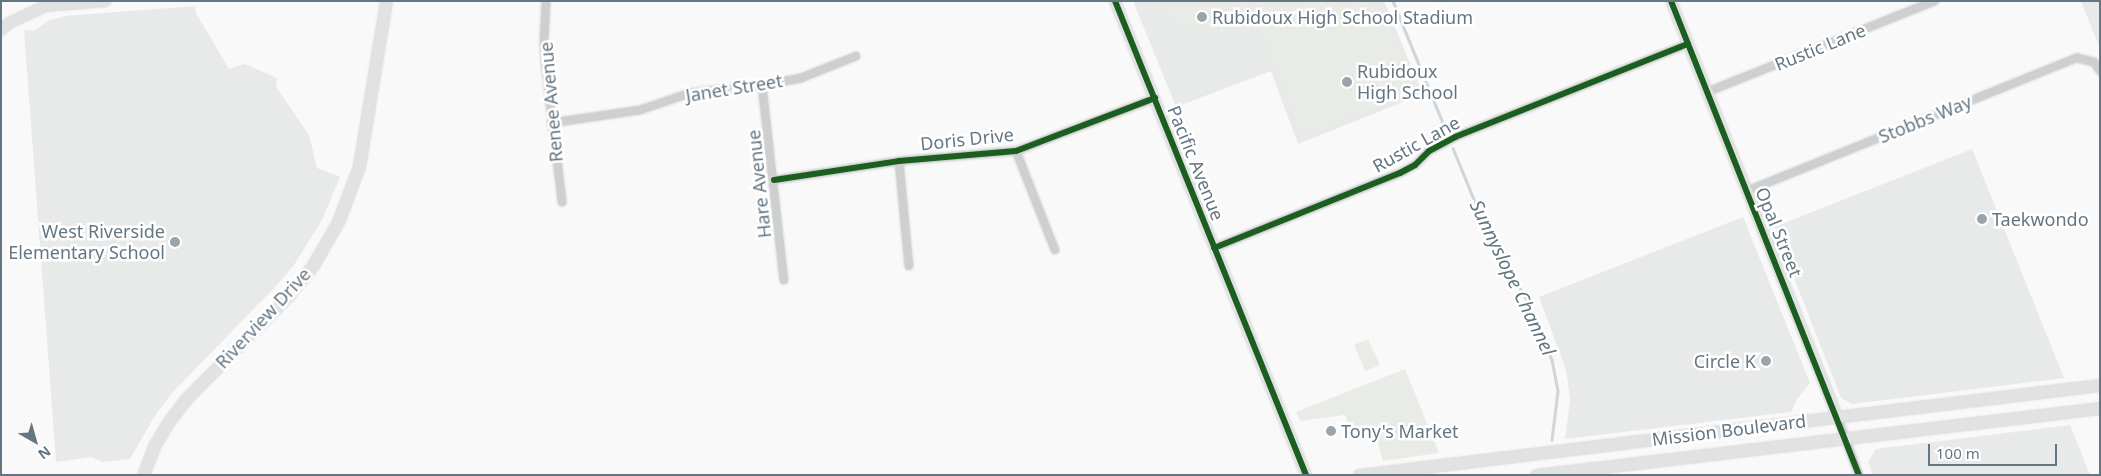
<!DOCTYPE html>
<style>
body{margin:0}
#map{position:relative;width:2101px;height:476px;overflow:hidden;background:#f9f9f9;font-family:"Noto Sans",sans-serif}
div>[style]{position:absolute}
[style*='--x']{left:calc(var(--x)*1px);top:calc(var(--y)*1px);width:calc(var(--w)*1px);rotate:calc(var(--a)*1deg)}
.built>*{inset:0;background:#e8e9e9}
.green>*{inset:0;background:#e8ebe6}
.stream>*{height:2.5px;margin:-1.25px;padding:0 1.25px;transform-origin:1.25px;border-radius:1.25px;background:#ced6d9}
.roads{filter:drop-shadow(0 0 1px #d5d6d7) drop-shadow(0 0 1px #d5d6d7)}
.street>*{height:8px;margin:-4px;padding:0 4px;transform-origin:4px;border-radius:4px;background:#cecfd0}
.secondary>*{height:10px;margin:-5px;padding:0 5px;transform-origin:5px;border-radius:5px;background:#e1e2e2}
.primary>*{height:11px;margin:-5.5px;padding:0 5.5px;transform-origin:5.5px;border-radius:5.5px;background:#e1e2e2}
.cycleway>*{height:6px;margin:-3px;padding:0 3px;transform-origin:3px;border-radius:3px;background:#1b5e20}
.dots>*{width:14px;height:14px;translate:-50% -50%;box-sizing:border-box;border:2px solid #fff;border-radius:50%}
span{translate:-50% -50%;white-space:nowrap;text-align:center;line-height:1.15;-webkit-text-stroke:5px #fff;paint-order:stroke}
.poi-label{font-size:18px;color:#657683}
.left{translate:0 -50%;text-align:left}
.right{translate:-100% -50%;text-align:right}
.street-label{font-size:18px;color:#657683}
.water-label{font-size:19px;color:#60757c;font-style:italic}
.frame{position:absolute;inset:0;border:2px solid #657683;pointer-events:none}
.north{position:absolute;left:10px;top:416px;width:50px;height:50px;-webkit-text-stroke:4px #fff;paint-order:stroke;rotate:142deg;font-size:14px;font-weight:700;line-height:20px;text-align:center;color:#657683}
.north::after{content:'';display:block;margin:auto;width:18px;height:22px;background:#657683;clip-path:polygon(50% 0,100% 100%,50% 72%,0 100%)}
.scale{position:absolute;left:1928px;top:444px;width:129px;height:22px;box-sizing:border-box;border:2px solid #657683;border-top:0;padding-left:6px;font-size:15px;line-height:18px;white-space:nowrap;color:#657683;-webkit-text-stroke:4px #fff;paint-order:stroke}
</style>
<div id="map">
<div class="built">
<div style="clip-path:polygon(1133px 1px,1384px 1px,1423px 94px,1298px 144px,1271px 71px,1176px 107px)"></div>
<div style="clip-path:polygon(2081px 1px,2100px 1px,2100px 48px,2098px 44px)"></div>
<div style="clip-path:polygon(195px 6px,196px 13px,229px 69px,245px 64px,277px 78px,276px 87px,309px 135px,317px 168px,340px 177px,322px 220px,294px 265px,277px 285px,172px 393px,154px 417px,130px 459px,102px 462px,92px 457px,56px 462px,24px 30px,33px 31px,50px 20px,65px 16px)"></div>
<div style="clip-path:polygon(1972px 149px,2064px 378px,1852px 404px,1841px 398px,1774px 227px)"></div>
<div style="clip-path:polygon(1743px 217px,1810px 383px,1797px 399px,1791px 412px,1565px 439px,1570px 399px,1566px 370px,1539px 297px)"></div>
<div style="clip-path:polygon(2070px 425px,2090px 475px,1873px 475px,1868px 462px,1876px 449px)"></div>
</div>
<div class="green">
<div style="clip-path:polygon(1154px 1px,1250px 1px,1240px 15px,1229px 22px,1220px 27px,1198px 30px,1182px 26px,1171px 20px)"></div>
<div style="clip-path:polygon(1253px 1px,1376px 1px,1416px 91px,1308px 134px,1300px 130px,1252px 5px)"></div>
<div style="clip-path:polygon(1368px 339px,1380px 365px,1365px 371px,1354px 345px)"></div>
<div style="clip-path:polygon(1405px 369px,1439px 453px,1383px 461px,1375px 433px,1354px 437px,1345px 415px,1300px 421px,1296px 412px)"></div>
</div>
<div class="stream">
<div style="--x:1393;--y:1;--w:139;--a:67.7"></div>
<div style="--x:1453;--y:148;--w:95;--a:67.8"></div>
<div style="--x:1489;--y:236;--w:72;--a:59.2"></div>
<div style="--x:1526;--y:298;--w:67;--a:67.2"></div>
<div style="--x:1552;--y:360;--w:32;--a:79"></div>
<div style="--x:1558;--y:391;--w:49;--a:97"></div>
</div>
<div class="roads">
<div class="street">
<div style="--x:546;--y:1;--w:41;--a:92.8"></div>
<div style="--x:544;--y:42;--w:27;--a:86"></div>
<div style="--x:546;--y:69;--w:134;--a:83.1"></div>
<div style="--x:762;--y:85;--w:196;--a:83.6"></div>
<div style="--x:1707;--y:92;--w:245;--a:-21.8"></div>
<div style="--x:551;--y:123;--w:90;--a:-8.3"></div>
<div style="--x:640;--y:110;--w:53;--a:-18.8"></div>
<div style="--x:690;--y:93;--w:72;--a:-6.3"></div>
<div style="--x:762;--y:85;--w:40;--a:-10"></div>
<div style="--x:801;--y:78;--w:59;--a:-21.8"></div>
<div style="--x:1016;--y:151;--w:106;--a:68.5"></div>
<div style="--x:899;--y:161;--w:105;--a:84.6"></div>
<div style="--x:774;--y:180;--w:126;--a:-8.6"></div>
<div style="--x:899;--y:161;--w:117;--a:-4.9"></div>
<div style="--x:1016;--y:151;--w:149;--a:-20.9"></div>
<div style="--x:1747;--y:191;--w:356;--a:-22"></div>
<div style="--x:2077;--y:58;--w:17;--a:13"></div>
<div style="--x:2094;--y:62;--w:11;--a:56"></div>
<div style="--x:1214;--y:248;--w:201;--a:-22"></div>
<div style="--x:1400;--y:173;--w:17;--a:-28"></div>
<div style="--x:1415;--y:165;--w:20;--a:-45"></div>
<div style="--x:1429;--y:151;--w:30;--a:-28"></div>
<div style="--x:1455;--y:137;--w:251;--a:-21.8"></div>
<div style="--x:1837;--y:416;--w:63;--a:69.6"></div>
</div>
<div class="secondary">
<div style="--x:1115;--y:1;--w:511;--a:68.05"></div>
<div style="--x:1671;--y:1;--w:447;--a:68.2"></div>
<div style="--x:1;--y:30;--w:11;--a:-41"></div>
<div style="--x:9;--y:23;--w:40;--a:-25"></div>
<div style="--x:45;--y:6;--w:61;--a:-4.7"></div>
</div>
<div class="primary">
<div style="--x:143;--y:475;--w:31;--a:-69"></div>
<div style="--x:154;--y:446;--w:26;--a:-59"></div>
<div style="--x:167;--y:424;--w:30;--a:-53"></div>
<div style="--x:185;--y:400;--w:146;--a:-45.3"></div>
<div style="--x:288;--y:296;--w:40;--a:-51"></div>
<div style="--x:313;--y:265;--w:50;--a:-59.8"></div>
<div style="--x:338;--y:222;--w:60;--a:-69.4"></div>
<div style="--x:359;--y:166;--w:167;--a:-80.7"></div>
<div style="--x:1359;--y:475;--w:746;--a:-6.93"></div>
<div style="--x:1536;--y:475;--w:568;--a:-6.77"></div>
</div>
</div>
<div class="cycleway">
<div style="--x:1115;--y:1;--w:511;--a:68.05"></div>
<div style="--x:1671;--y:1;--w:510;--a:68.37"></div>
<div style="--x:774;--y:180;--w:126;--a:-8.6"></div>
<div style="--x:899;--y:161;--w:117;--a:-4.9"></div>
<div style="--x:1016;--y:151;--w:149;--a:-20.9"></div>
<div style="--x:1214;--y:248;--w:201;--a:-22"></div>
<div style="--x:1400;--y:173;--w:17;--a:-28"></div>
<div style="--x:1415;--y:165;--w:20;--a:-45"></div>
<div style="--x:1429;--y:151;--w:30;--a:-28"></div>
<div style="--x:1455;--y:137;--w:251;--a:-21.8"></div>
</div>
<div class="dots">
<div style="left:1202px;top:17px;background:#99a4ac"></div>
<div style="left:1347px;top:82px;background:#99a4ac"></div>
<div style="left:1982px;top:219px;background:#99a4ac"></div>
<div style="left:175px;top:242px;background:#99a4ac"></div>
<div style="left:1766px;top:361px;background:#99a4ac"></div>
<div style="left:1331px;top:431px;background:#99a4ac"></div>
</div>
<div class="poi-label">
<span class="left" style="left:1212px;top:17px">Rubidoux High School Stadium</span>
<span class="left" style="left:1357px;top:82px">Rubidoux<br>High School</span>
<span class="left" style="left:1992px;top:219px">Taekwondo</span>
<span class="right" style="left:165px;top:242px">West Riverside<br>Elementary School</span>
<span class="right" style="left:1756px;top:361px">Circle K</span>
<span class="left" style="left:1341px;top:431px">Tony's Market</span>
</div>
<div class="street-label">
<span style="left:1820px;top:47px;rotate:-22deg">Rustic Lane</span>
<span style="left:734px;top:88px;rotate:-9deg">Janet Street</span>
<span style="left:551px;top:102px;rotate:-95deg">Renee Avenue</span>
<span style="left:1925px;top:119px;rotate:-22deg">Stobbs Way</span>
<span style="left:967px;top:139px;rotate:-6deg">Doris Drive</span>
<span style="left:1416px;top:144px;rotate:-29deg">Rustic Lane</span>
<span style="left:1196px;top:163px;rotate:68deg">Pacific Avenue</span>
<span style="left:759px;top:184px;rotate:-96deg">Hare Avenue</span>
<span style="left:1779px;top:232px;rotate:68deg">Opal Street</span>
<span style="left:263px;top:318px;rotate:-47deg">Riverview Drive</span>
<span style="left:1729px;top:430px;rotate:-7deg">Mission Boulevard</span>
</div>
<div class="water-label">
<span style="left:1512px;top:278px;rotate:64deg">Sunnyslope Channel</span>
</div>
<div class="frame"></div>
<div class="north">N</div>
<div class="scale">100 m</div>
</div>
